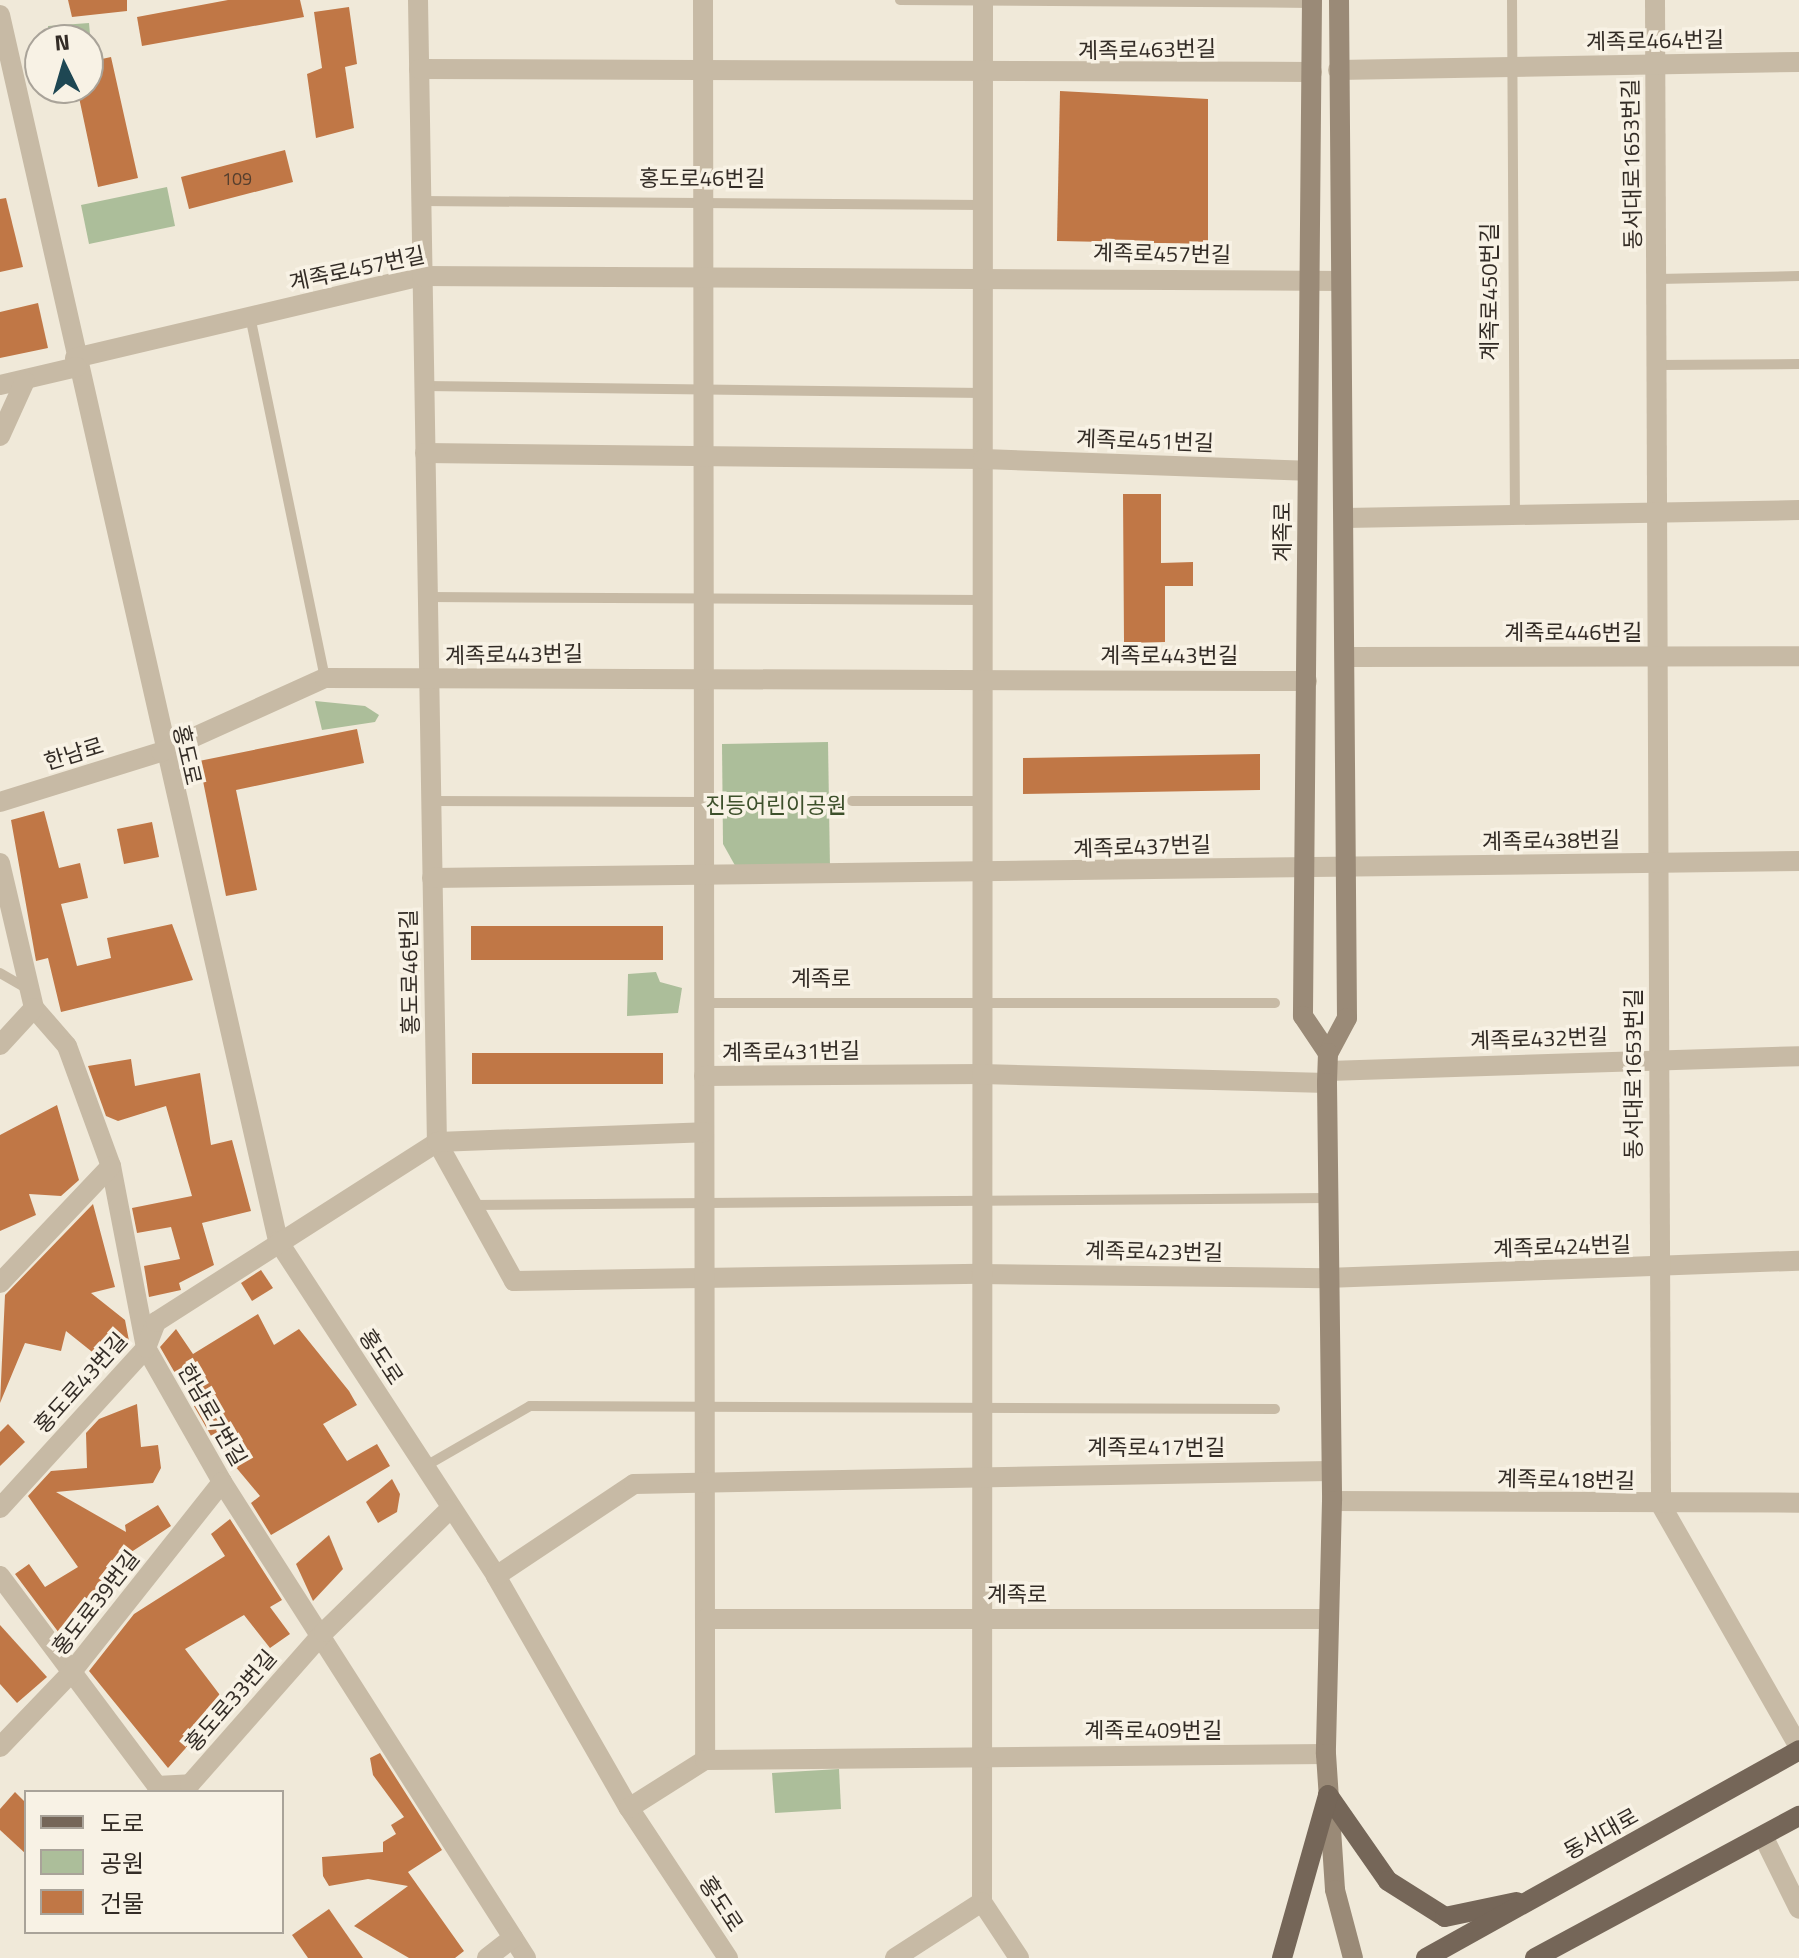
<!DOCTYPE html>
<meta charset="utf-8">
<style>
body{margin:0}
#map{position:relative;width:1799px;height:1958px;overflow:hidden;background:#f0e9d9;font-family:"Titillium Web","Noto Sans KR",sans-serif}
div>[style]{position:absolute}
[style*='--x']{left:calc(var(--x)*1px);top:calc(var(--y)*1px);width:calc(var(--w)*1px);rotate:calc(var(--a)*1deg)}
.green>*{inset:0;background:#acbe9a}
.building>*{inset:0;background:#c07746}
.lane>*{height:10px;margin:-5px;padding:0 5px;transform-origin:5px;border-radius:5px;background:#c7baa5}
.street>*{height:20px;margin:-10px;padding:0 10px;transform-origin:10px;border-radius:10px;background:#c7baa5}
.secondary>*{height:20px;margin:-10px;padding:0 10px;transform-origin:10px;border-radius:10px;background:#9a8a77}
.primary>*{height:20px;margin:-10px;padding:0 10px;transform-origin:10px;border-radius:10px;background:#756658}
span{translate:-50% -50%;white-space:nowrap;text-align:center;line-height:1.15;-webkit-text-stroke:7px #f8f2e5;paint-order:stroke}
.number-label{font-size:18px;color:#563f2e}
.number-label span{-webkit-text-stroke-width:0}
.street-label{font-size:22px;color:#332c26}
.park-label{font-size:22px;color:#3d502b}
.legend{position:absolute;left:24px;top:1790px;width:260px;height:144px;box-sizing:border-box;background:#f8f2e5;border:2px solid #a9a399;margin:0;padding:10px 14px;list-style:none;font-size:24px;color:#332c26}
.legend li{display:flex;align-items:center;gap:16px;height:40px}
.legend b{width:40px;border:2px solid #a9a399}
.north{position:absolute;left:24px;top:24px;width:80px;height:80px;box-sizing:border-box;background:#f8f2e5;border:2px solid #a9a399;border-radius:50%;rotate:355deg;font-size:22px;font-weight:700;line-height:32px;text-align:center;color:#332c26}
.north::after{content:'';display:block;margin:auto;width:28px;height:36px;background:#1e4753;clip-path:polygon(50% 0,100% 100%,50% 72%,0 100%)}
</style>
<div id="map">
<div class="green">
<div style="clip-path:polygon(89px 23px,91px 46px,88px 40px,49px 40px,48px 26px)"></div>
<div style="clip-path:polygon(167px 187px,175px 226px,89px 244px,81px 205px)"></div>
<div style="clip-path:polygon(315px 701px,365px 706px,379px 715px,375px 722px,322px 730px)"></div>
<div style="clip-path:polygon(828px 742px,830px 868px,737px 869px,723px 844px,722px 744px)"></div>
<div style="clip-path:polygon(656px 972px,660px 982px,682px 988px,678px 1013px,627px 1016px,628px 974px)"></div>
<div style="clip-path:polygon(839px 1769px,841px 1809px,775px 1813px,772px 1773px)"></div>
</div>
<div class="building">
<div style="clip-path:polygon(68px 0,127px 0,127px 11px,72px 17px)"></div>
<div style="clip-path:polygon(228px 0,300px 0,304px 17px,142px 46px,137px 17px)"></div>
<div style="clip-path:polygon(349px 7px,357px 64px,345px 67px,354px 128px,316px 138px,307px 74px,322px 68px,314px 12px)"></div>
<div style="clip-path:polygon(111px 57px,138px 178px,98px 187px,77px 88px,88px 88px,88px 62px)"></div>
<div style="clip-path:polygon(1060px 91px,1208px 99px,1208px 244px,1057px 241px)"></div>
<div style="clip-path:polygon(285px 150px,293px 182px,189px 209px,181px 177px)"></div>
<div style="clip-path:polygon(6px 198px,23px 267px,0 272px,0 199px)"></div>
<div style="clip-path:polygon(38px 303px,48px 348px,0 358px,0 312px)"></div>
<div style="clip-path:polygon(1123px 494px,1161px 494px,1161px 563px,1193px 562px,1193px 586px,1165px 586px,1165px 642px,1124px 643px)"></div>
<div style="clip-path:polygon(357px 729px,364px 763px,236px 790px,257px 890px,226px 896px,199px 761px)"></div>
<div style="clip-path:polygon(1260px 754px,1260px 790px,1023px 794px,1023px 758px)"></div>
<div style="clip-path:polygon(44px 811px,59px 868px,80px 863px,88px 898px,61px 904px,77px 966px,111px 958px,107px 938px,172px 924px,193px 980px,61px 1012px,48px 958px,36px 961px,11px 820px)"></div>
<div style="clip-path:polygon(152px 822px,159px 857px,124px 864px,117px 829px)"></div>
<div style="clip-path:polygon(471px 926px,663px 926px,663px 960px,471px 960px)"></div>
<div style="clip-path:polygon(472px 1053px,663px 1053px,663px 1084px,472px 1084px)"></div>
<div style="clip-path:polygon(131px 1059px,135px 1086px,200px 1073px,211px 1145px,232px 1140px,251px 1211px,202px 1223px,214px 1265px,179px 1283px,181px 1290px,149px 1297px,144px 1266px,180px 1259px,171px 1227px,137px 1233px,132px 1208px,192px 1196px,166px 1106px,118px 1121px,106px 1116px,88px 1066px)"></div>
<div style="clip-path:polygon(57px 1105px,79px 1180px,61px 1196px,29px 1194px,36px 1215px,0 1231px,0 1135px)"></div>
<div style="clip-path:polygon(93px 1204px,115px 1287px,91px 1293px,125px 1320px,130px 1346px,111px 1367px,66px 1331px,61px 1351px,25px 1343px,0 1403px,5px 1295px)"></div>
<div style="clip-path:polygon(261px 1270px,273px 1288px,252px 1301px,241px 1283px)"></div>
<div style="clip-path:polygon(258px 1314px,274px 1345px,299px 1329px,349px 1391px,357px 1405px,323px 1424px,347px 1461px,377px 1444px,390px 1466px,271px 1535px,251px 1503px,260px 1496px,214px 1441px,160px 1347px,176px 1329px,193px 1354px)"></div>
<div style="clip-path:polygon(137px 1404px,141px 1447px,158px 1445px,161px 1468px,153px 1483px,56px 1492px,126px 1532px,125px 1525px,158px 1505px,171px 1526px,119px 1560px,128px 1574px,80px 1610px,88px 1617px,65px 1641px,15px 1574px,29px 1564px,45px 1587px,78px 1567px,28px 1496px,51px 1471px,87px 1468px,86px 1433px,99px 1419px)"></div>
<div style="clip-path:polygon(8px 1424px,25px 1442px,0 1466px,0 1432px)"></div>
<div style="clip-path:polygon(392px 1479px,400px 1494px,397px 1512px,378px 1523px,366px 1502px)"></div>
<div style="clip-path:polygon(230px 1519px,282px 1600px,270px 1607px,290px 1634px,270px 1648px,244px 1615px,185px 1649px,226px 1703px,168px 1768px,89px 1671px,134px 1614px,225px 1556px,211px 1534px)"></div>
<div style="clip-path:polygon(329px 1535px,343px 1569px,313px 1601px,296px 1564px)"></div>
<div style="clip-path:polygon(0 1625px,47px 1677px,17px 1703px,0 1684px)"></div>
<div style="clip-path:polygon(380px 1753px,442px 1850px,408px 1872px,464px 1951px,455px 1958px,409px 1958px,354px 1926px,408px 1886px,368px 1879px,329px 1886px,323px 1876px,322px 1857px,383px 1852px,383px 1842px,396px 1834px,391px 1825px,404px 1817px,373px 1775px,370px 1758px)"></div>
<div style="clip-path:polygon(15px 1792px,26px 1803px,26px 1854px,0 1830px,0 1809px)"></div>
<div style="clip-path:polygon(329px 1909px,363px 1958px,308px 1958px,292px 1935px)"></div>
</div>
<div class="lane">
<div style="--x:900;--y:0;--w:412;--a:0.4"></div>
<div style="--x:1512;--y:0;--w:515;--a:89.67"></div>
<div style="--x:421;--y:201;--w:562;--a:0.41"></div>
<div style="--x:1658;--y:279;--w:141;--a:-1.2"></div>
<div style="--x:250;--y:316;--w:370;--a:78.3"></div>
<div style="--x:1658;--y:365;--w:141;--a:-0.4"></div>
<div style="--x:424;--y:386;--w:559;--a:0.72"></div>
<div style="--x:428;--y:597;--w:554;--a:0.31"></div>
<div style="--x:431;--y:801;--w:273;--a:0.2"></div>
<div style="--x:852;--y:801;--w:130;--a:0"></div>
<div style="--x:0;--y:973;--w:34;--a:30"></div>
<div style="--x:704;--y:1003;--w:571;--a:0"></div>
<div style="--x:471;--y:1205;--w:854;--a:-0.47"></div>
<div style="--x:424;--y:1467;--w:122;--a:-29.9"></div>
<div style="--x:530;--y:1406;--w:745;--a:0.23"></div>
</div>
<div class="street">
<div style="--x:418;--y:0;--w:1142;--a:89.05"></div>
<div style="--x:437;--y:1142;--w:159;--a:61"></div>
<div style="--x:514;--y:1281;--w:467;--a:-0.9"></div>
<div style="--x:981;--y:1274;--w:345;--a:0.7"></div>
<div style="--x:1326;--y:1278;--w:473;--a:-2.1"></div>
<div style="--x:703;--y:0;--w:1760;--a:89.93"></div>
<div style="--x:983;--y:0;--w:1902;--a:90.03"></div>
<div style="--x:982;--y:1902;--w:67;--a:56.5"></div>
<div style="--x:1655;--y:0;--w:1505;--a:89.77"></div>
<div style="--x:1661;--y:1505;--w:279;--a:60.3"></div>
<div style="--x:0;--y:15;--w:1257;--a:77.22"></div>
<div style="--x:278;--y:1241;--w:400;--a:56.9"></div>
<div style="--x:496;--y:1576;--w:267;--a:60.2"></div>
<div style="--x:629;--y:1808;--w:180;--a:56.6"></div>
<div style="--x:419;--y:69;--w:893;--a:0.19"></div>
<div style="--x:1338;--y:70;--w:461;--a:-1"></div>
<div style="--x:75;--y:358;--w:357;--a:-13.3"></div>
<div style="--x:422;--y:276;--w:919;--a:0.31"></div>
<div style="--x:0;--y:385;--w:79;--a:-13.2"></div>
<div style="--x:0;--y:436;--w:60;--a:-65.6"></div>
<div style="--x:425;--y:453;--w:558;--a:0.62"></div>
<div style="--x:983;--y:459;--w:323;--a:2.1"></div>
<div style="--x:1345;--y:518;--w:454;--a:-1"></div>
<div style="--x:1347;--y:657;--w:452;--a:-0.1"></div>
<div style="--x:0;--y:802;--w:169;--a:-17.3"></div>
<div style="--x:161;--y:752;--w:180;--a:-24.3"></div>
<div style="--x:325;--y:678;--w:982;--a:0.18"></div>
<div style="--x:0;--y:863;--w:149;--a:76.8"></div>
<div style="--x:34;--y:1008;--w:50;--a:49"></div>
<div style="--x:67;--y:1046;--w:128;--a:69.9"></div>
<div style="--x:111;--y:1166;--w:185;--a:79.1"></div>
<div style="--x:146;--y:1348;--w:154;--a:60.4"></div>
<div style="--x:222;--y:1482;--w:565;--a:57.44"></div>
<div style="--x:432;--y:878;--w:1367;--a:-0.71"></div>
<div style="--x:0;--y:1045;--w:50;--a:-47.4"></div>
<div style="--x:1328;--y:1071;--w:471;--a:-1.8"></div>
<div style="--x:704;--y:1076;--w:278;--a:-0.4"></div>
<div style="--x:982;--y:1074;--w:345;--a:1.5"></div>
<div style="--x:0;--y:1283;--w:161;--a:-46.5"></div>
<div style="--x:1332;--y:1501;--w:467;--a:0.2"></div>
<div style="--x:0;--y:1508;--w:217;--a:-47.6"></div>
<div style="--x:146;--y:1348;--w:28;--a:-69"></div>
<div style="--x:156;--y:1322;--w:334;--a:-32.6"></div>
<div style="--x:437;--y:1142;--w:267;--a:-2.1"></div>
<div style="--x:0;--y:1576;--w:262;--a:53.2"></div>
<div style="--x:157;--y:1786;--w:33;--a:-3"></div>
<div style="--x:190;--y:1784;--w:203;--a:-48.6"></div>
<div style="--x:324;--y:1632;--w:175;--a:-44.3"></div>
<div style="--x:496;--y:1576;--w:166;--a:-33.7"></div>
<div style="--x:634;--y:1484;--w:697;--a:-1.07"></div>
<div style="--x:705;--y:1619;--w:624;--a:0"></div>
<div style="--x:0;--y:1747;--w:101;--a:-46.2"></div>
<div style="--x:70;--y:1674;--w:245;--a:-51.6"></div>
<div style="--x:629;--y:1808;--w:90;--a:-32.3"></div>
<div style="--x:705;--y:1760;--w:621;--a:-0.55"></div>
<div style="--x:1763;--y:1836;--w:81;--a:63.7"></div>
<div style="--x:487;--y:1958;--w:33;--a:-38"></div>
<div style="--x:895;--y:1958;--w:103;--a:-32.8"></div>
</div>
<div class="secondary">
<div style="--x:1312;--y:0;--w:1016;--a:90.51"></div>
<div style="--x:1303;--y:1016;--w:45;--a:56"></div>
<div style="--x:1339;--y:0;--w:1018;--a:89.55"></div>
<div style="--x:1347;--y:1018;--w:40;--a:118"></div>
<div style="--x:1328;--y:1053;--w:30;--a:92"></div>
<div style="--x:1327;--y:1083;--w:418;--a:89.3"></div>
<div style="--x:1332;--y:1501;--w:253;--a:91.4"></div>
<div style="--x:1326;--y:1754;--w:136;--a:86.2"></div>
<div style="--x:1335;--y:1890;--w:70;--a:75.2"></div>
</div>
<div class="primary">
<div style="--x:1328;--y:1795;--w:105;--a:55.1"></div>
<div style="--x:1388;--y:1881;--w:67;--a:32.3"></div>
<div style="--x:1445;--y:1917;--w:73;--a:-11.9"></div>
<div style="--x:1282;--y:1958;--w:169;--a:-74.2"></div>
<div style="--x:1426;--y:1958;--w:427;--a:-29.1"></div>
<div style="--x:1535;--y:1958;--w:300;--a:-28.3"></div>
</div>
<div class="number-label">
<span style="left:237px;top:179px">109</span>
</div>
<div class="street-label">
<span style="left:1655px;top:41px;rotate:-1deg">계족로464번길</span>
<span style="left:1147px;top:50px;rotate:-1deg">계족로463번길</span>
<span style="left:1632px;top:164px;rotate:-91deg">동서대로1653번길</span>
<span style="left:702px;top:179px">홍도로46번길</span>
<span style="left:1162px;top:254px;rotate:1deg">계족로457번길</span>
<span style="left:357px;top:269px;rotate:-12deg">계족로457번길</span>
<span style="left:1490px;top:292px;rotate:-90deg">계족로450번길</span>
<span style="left:1145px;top:441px;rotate:2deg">계족로451번길</span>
<span style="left:1283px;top:532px;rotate:-90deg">계족로</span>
<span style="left:1573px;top:633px">계족로446번길</span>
<span style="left:514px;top:655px;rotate:-1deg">계족로443번길</span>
<span style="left:1169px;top:656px">계족로443번길</span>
<span style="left:74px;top:754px;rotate:-17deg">한남로</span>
<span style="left:187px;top:755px;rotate:77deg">홍도로</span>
<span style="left:1551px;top:841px;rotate:-1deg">계족로438번길</span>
<span style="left:1142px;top:847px;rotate:-2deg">계족로437번길</span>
<span style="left:410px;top:972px;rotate:-91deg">홍도로46번길</span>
<span style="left:821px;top:979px">계족로</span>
<span style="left:1539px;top:1039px;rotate:-2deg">계족로432번길</span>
<span style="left:791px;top:1052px;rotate:-1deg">계족로431번길</span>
<span style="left:1634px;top:1074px;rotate:-90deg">동서대로1653번길</span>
<span style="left:1562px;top:1247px;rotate:-2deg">계족로424번길</span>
<span style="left:1154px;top:1252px;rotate:1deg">계족로423번길</span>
<span style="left:381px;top:1357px;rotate:57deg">홍도로</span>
<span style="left:81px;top:1383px;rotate:-48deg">홍도로43번길</span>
<span style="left:212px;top:1415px;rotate:60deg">한남로7번길</span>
<span style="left:1156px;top:1448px">계족로417번길</span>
<span style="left:1566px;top:1480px;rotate:1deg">계족로418번길</span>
<span style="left:1017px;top:1595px">계족로</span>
<span style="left:96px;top:1603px;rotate:-52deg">홍도로39번길</span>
<span style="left:231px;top:1701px;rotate:-49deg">홍도로33번길</span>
<span style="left:1153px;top:1731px">계족로409번길</span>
<span style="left:1601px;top:1834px;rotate:-29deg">동서대로</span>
<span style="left:721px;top:1904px;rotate:57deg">홍도로</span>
</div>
<div class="park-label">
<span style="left:776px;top:806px">진등어린이공원</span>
</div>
<ul class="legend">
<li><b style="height:10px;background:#756658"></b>도로</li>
<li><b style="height:22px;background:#acbe9a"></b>공원</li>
<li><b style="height:22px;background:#c07746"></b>건물</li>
</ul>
<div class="north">N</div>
</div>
